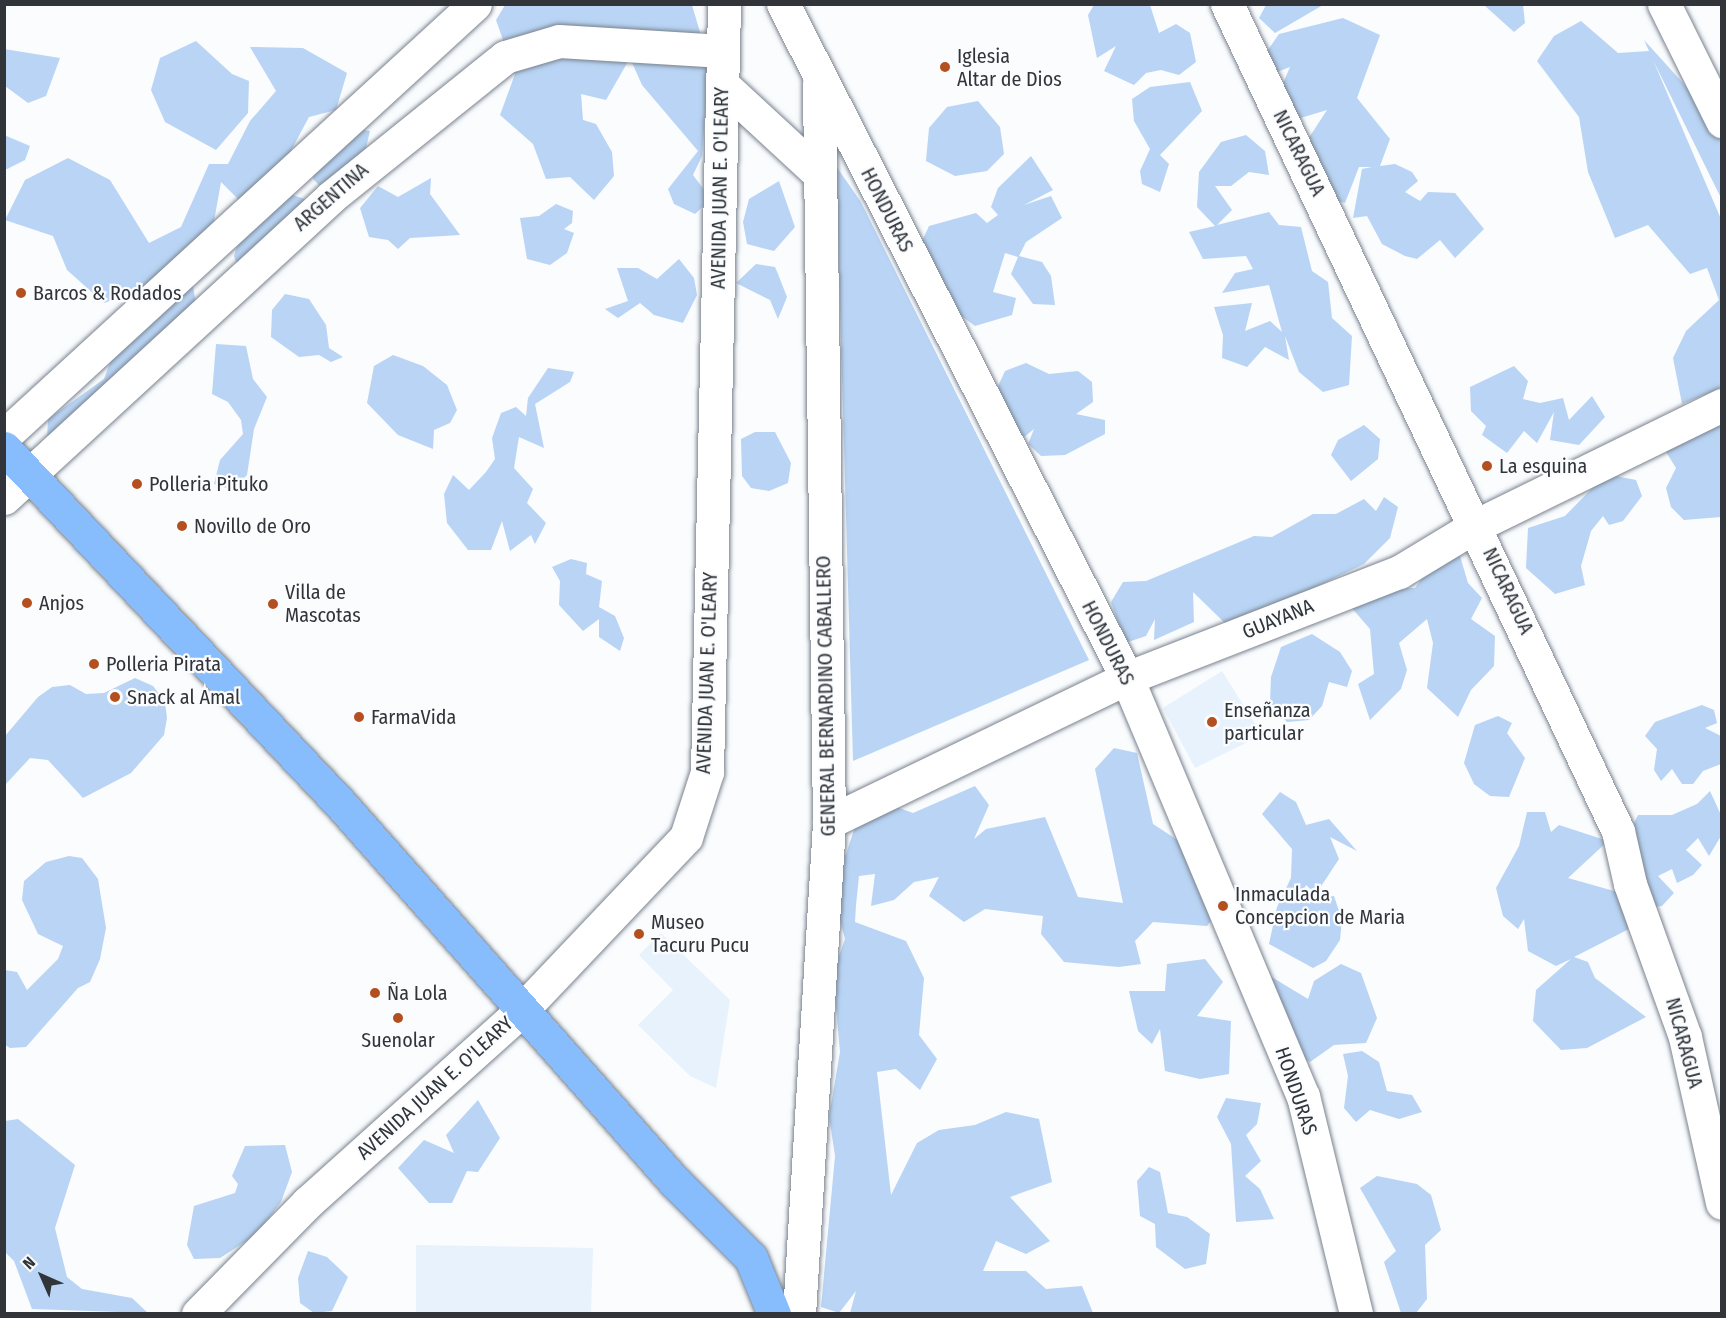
<!DOCTYPE html>
<meta charset="utf-8">
<style>
body{margin:0}
#map{position:relative;width:1726px;height:1318px;overflow:hidden;background:#fafcfe;font-family:"Fira Sans Condensed",sans-serif}
div>[style]{position:absolute}
[style*='--x']{left:calc(var(--x)*1px);top:calc(var(--y)*1px);width:calc(var(--w)*1px);rotate:calc(var(--a)*1deg)}
.built>*{inset:0;background:#e8f2fd}
.green>*{inset:0;background:#b9d4f4}
.roads{filter:drop-shadow(0 0 2px #79828e) drop-shadow(0 0 2px #79828e)}
.minor>*{height:33px;margin:-16.5px;padding:0 16.5px;transform-origin:16.5px;border-radius:16.5px;background:#fff}
.highway>*{height:33px;margin:-16.5px;padding:0 16.5px;transform-origin:16.5px;border-radius:16.5px;background:#87bdfc}
.dots>*{width:16px;height:16px;translate:-50% -50%;box-sizing:border-box;border:3px solid #fafcfe;border-radius:50%}
span{translate:-50% -50%;white-space:nowrap;text-align:center;line-height:1.15;-webkit-text-stroke:4.5px #fafcfe;paint-order:stroke}
.poi-label{font-size:20px;color:#31353a}
.left{translate:0 -50%;text-align:left}
.street-label{font-size:20px;color:#31353a}
.frame{position:absolute;inset:0;border:6px solid #31353a;pointer-events:none}
.north{position:absolute;left:12px;top:1246px;width:60px;height:60px;-webkit-text-stroke:4px #fafcfe;paint-order:stroke;rotate:315deg;font-size:16px;font-weight:700;line-height:24px;text-align:center;color:#31353a}
.north::after{content:'';display:block;margin:auto;width:21px;height:27px;background:#31353a;clip-path:polygon(50% 0,100% 100%,50% 72%,0 100%)}
</style>
<div id="map">
<div class="built">
<div style="clip-path:polygon(1222px 671px,1262px 735px,1195px 768px,1163px 708px)"></div>
<div style="clip-path:polygon(661px 933px,730px 1000px,716px 1088px,690px 1076px,638px 1025px,673px 990px,639px 955px)"></div>
<div style="clip-path:polygon(416px 1245px,593px 1248px,591px 1313px,416px 1313px)"></div>
</div>
<div class="green">
<div style="clip-path:polygon(505px 5px,692px 5px,709px 63px,702px 156px,693px 175px,711px 199px,695px 214px,674px 204px,668px 189px,698px 151px,642px 85px,630px 58px,606px 100px,581px 94px,583px 120px,596px 124px,612px 152px,614px 176px,594px 200px,570px 177px,546px 179px,533px 144px,500px 115px,515px 74px,496px 20px)"></div>
<div style="clip-path:polygon(1094px 5px,1150px 5px,1159px 33px,1176px 24px,1190px 33px,1196px 62px,1179px 75px,1161px 70px,1146px 73px,1134px 85px,1104px 71px,1116px 46px,1097px 58px,1088px 15px)"></div>
<div style="clip-path:polygon(1266px 5px,1266px 4px,1323px 5px,1275px 33px,1259px 18px)"></div>
<div style="clip-path:polygon(1484px 5px,1523px 5px,1525px 23px,1514px 32px)"></div>
<div style="clip-path:polygon(1343px 18px,1380px 35px,1357px 98px,1390px 139px,1380px 166px,1395px 164px,1412px 172px,1418px 181px,1405px 192px,1420px 201px,1428px 192px,1455px 193px,1484px 229px,1455px 258px,1440px 240px,1417px 259px,1405px 256px,1382px 244px,1367px 216px,1353px 218px,1362px 169px,1372px 167px,1359px 167px,1345px 203px,1319px 196px,1299px 153px,1327px 110px,1294px 120px,1275px 102px,1290px 67px,1262px 78px,1263px 57px,1279px 34px)"></div>
<div style="clip-path:polygon(1581px 21px,1618px 53px,1649px 51px,1644px 40px,1712px 115px,1721px 103px,1721px 198px,1653px 60px,1721px 219px,1721px 388px,1682px 404px,1673px 358px,1686px 331px,1719px 300px,1707px 268px,1690px 274px,1648px 225px,1615px 238px,1588px 172px,1579px 117px,1537px 61px,1554px 36px)"></div>
<div style="clip-path:polygon(196px 41px,232px 74px,249px 81px,248px 113px,216px 150px,165px 122px,151px 90px,160px 58px)"></div>
<div style="clip-path:polygon(250px 47px,303px 48px,347px 73px,336px 110px,309px 117px,271px 188px,308px 200px,241px 278px,234px 256px,248px 209px,221px 182px,210px 244px,170px 279px,104px 303px,67px 270px,53px 236px,5px 220px,25px 180px,68px 158px,110px 180px,149px 243px,181px 227px,209px 164px,228px 164px,250px 121px,276px 91px)"></div>
<div style="clip-path:polygon(4px 49px,60px 58px,46px 96px,28px 103px,5px 86px)"></div>
<div style="clip-path:polygon(1190px 82px,1202px 111px,1160px 155px,1169px 164px,1160px 192px,1142px 184px,1140px 171px,1150px 149px,1134px 121px,1132px 99px,1150px 87px)"></div>
<div style="clip-path:polygon(978px 101px,1000px 127px,1004px 154px,987px 171px,955px 176px,926px 161px,929px 128px,947px 107px)"></div>
<div style="clip-path:polygon(340px 126px,370px 131px,366px 148px,331px 197px,313px 179px,314px 150px)"></div>
<div style="clip-path:polygon(4px 135px,30px 146px,25px 160px,5px 170px)"></div>
<div style="clip-path:polygon(1246px 135px,1265px 151px,1269px 175px,1249px 172px,1231px 186px,1215px 186px,1232px 210px,1217px 225px,1269px 212px,1279px 225px,1301px 227px,1312px 271px,1328px 282px,1332px 318px,1352px 336px,1349px 385px,1323px 392px,1299px 372px,1285px 336px,1289px 360px,1265px 347px,1247px 367px,1222px 358px,1223px 335px,1214px 307px,1252px 303px,1245px 331px,1270px 321px,1282px 332px,1269px 285px,1222px 293px,1235px 273px,1253px 269px,1246px 256px,1203px 259px,1189px 232px,1215px 226px,1197px 207px,1199px 172px,1221px 142px)"></div>
<div style="clip-path:polygon(1031px 156px,1053px 190px,1024px 205px,1051px 196px,1062px 218px,1026px 242px,1019px 256px,1042px 262px,1051px 276px,1055px 305px,1033px 304px,1011px 274px,1018px 257px,1005px 253px,993px 292px,1016px 298px,1012px 315px,975px 326px,949px 307px,922px 241px,929px 226px,976px 213px,987px 223px,998px 215px,991px 207px,998px 188px)"></div>
<div style="clip-path:polygon(836px 166px,861px 202px,1089px 660px,853px 761px)"></div>
<div style="clip-path:polygon(431px 178px,430px 194px,460px 235px,410px 238px,398px 249px,388px 240px,369px 237px,360px 208px,378px 186px,398px 197px)"></div>
<div style="clip-path:polygon(779px 181px,795px 227px,774px 251px,747px 244px,743px 222px,749px 199px)"></div>
<div style="clip-path:polygon(556px 204px,573px 211px,572px 223px,564px 229px,574px 233px,567px 253px,550px 265px,527px 259px,520px 218px,539px 216px)"></div>
<div style="clip-path:polygon(679px 259px,694px 278px,697px 295px,683px 323px,654px 315px,640px 303px,618px 318px,605px 309px,628px 301px,617px 268px,638px 268px,657px 279px)"></div>
<div style="clip-path:polygon(756px 264px,775px 267px,778px 274px,787px 297px,778px 319px,770px 300px,736px 283px)"></div>
<div style="clip-path:polygon(164px 286px,193px 286px,198px 316px,106px 413px,101px 433px,63px 448px,47px 440px,48px 419px,104px 379px,114px 352px)"></div>
<div style="clip-path:polygon(285px 294px,309px 299px,326px 325px,329px 348px,343px 357px,331px 362px,319px 355px,299px 357px,271px 337px,272px 310px)"></div>
<div style="clip-path:polygon(216px 344px,246px 346px,253px 379px,267px 397px,254px 429px,247px 475px,232px 490px,214px 484px,220px 460px,243px 434px,241px 420px,228px 402px,212px 394px)"></div>
<div style="clip-path:polygon(393px 355px,423px 366px,447px 385px,457px 410px,450px 423px,434px 430px,433px 449px,398px 435px,367px 403px,374px 366px)"></div>
<div style="clip-path:polygon(1026px 363px,1049px 374px,1078px 371px,1092px 382px,1093px 402px,1076px 414px,1105px 420px,1105px 434px,1065px 455px,1041px 456px,1028px 444px,1034px 429px,1018px 442px,988px 408px,1005px 371px)"></div>
<div style="clip-path:polygon(1514px 366px,1528px 381px,1523px 399px,1540px 403px,1563px 398px,1569px 420px,1592px 396px,1605px 417px,1579px 445px,1550px 440px,1554px 412px,1537px 443px,1524px 431px,1507px 453px,1482px 435px,1486px 426px,1471px 411px,1470px 387px)"></div>
<div style="clip-path:polygon(548px 368px,574px 372px,570px 382px,535px 404px,544px 448px,519px 437px,514px 468px,533px 489px,527px 503px,546px 523px,535px 544px,531px 535px,510px 551px,502px 521px,491px 550px,468px 550px,447px 523px,444px 494px,453px 475px,469px 490px,486px 472px,495px 459px,492px 438px,501px 413px,516px 407px,526px 416px,528px 398px)"></div>
<div style="clip-path:polygon(1721px 412px,1721px 517px,1684px 520px,1671px 507px,1666px 488px,1676px 468px,1658px 439px)"></div>
<div style="clip-path:polygon(1364px 425px,1380px 439px,1378px 459px,1351px 481px,1331px 455px,1338px 440px)"></div>
<div style="clip-path:polygon(755px 432px,775px 432px,791px 463px,788px 483px,769px 491px,751px 488px,742px 476px,741px 439px)"></div>
<div style="clip-path:polygon(1606px 474px,1636px 480px,1642px 496px,1623px 521px,1609px 525px,1603px 516px,1591px 531px,1581px 566px,1585px 585px,1555px 594px,1526px 568px,1528px 528px,1565px 516px)"></div>
<div style="clip-path:polygon(1384px 497px,1398px 507px,1390px 538px,1364px 564px,1230px 628px,1193px 592px,1194px 622px,1154px 640px,1155px 619px,1146px 636px,1125px 643px,1111px 602px,1123px 582px,1146px 581px,1254px 536px,1272px 537px,1313px 514px,1336px 514px,1364px 499px,1376px 511px)"></div>
<div style="clip-path:polygon(1460px 556px,1468px 583px,1482px 598px,1471px 619px,1495px 636px,1494px 666px,1471px 690px,1458px 717px,1427px 688px,1433px 643px,1427px 619px,1399px 643px,1407px 670px,1401px 689px,1370px 720px,1358px 684px,1374px 674px,1370px 629px,1350px 606px,1394px 588px,1415px 588px,1436px 559px)"></div>
<div style="clip-path:polygon(571px 559px,587px 563px,586px 574px,602px 581px,599px 607px,615px 616px,624px 638px,620px 651px,599px 637px,599px 619px,583px 631px,559px 605px,560px 581px,552px 567px)"></div>
<div style="clip-path:polygon(1312px 634px,1340px 652px,1352px 671px,1347px 687px,1329px 682px,1322px 706px,1309px 720px,1287px 722px,1270px 704px,1271px 677px,1281px 647px)"></div>
<div style="clip-path:polygon(135px 678px,153px 686px,165px 702px,167px 718px,164px 735px,131px 773px,83px 798px,48px 760px,30px 758px,5px 785px,5px 736px,38px 697px,52px 687px,70px 685px,86px 694px,104px 693px)"></div>
<div style="clip-path:polygon(1702px 705px,1714px 710px,1717px 723px,1705px 728px,1721px 736px,1721px 764px,1703px 771px,1693px 784px,1682px 784px,1672px 769px,1661px 781px,1654px 770px,1657px 749px,1645px 736px,1655px 722px)"></div>
<div style="clip-path:polygon(1498px 716px,1512px 723px,1507px 733px,1525px 758px,1509px 797px,1490px 796px,1474px 784px,1464px 763px,1475px 725px)"></div>
<div style="clip-path:polygon(1114px 748px,1137px 753px,1153px 824px,1179px 841px,1223px 906px,1207px 926px,1153px 922px,1135px 941px,1141px 964px,1119px 967px,1064px 962px,1041px 934px,1043px 916px,985px 909px,964px 922px,929px 896px,939px 877px,914px 882px,894px 900px,871px 906px,875px 874px,859px 876px,856px 905px,855px 922px,906px 941px,924px 978px,919px 1035px,937px 1059px,920px 1090px,896px 1069px,877px 1072px,891px 1195px,917px 1143px,939px 1130px,975px 1125px,1006px 1112px,1039px 1119px,1052px 1182px,1010px 1197px,1050px 1241px,1026px 1254px,996px 1241px,983px 1271px,1026px 1271px,1046px 1289px,1082px 1286px,1093px 1313px,850px 1313px,856px 1291px,839px 1313px,821px 1307px,835px 1156px,829px 1116px,840px 1052px,833px 972px,845px 939px,827px 870px,846px 854px,856px 824px,891px 805px,913px 813px,975px 786px,989px 805px,974px 839px,986px 829px,1045px 817px,1078px 897px,1123px 903px,1095px 769px)"></div>
<div style="clip-path:polygon(1710px 791px,1721px 815px,1721px 836px,1709px 856px,1698px 838px,1686px 850px,1702px 865px,1693px 875px,1677px 883px,1672px 869px,1658px 876px,1674px 893px,1662px 906px,1639px 909px,1630px 831px,1638px 815px,1672px 815px,1697px 804px)"></div>
<div style="clip-path:polygon(1280px 792px,1296px 802px,1306px 825px,1329px 819px,1357px 851px,1330px 837px,1339px 859px,1316px 894px,1306px 885px,1298px 901px,1334px 896px,1342px 920px,1340px 940px,1326px 961px,1313px 968px,1269px 944px,1277px 907px,1291px 878px,1292px 849px,1262px 814px)"></div>
<div style="clip-path:polygon(1527px 812px,1545px 812px,1551px 832px,1559px 825px,1608px 841px,1568px 878px,1621px 893px,1629px 929px,1574px 957px,1588px 962px,1595px 978px,1646px 1017px,1587px 1048px,1561px 1050px,1533px 1021px,1536px 990px,1571px 959px,1556px 966px,1528px 951px,1524px 919px,1518px 929px,1503px 916px,1496px 888px,1519px 846px)"></div>
<div style="clip-path:polygon(69px 856px,82px 858px,98px 879px,106px 928px,100px 959px,90px 982px,78px 988px,26px 1047px,10px 1048px,5px 1045px,5px 970px,17px 972px,27px 990px,58px 959px,63px 946px,38px 934px,22px 900px,24px 881px,46px 862px)"></div>
<div style="clip-path:polygon(1205px 959px,1223px 982px,1197px 1016px,1231px 1021px,1229px 1074px,1200px 1079px,1165px 1071px,1160px 1029px,1152px 1044px,1138px 1031px,1129px 991px,1165px 991px,1167px 964px)"></div>
<div style="clip-path:polygon(1341px 964px,1361px 973px,1377px 1018px,1366px 1043px,1334px 1045px,1310px 1062px,1298px 1055px,1270px 976px,1308px 999px,1314px 981px)"></div>
<div style="clip-path:polygon(1362px 1051px,1379px 1062px,1387px 1091px,1412px 1095px,1422px 1112px,1399px 1119px,1370px 1110px,1356px 1122px,1344px 1108px,1348px 1076px,1343px 1054px)"></div>
<div style="clip-path:polygon(1226px 1098px,1261px 1103px,1257px 1124px,1246px 1135px,1261px 1161px,1245px 1176px,1260px 1189px,1274px 1219px,1236px 1222px,1231px 1144px,1217px 1117px)"></div>
<div style="clip-path:polygon(478px 1100px,500px 1138px,478px 1172px,467px 1171px,452px 1203px,429px 1203px,398px 1168px,424px 1140px,454px 1153px,446px 1135px)"></div>
<div style="clip-path:polygon(18px 1119px,75px 1165px,55px 1228px,67px 1277px,82px 1289px,132px 1298px,148px 1313px,32px 1309px,14px 1261px,5px 1252px,5px 1121px)"></div>
<div style="clip-path:polygon(285px 1145px,292px 1172px,281px 1202px,257px 1234px,220px 1258px,194px 1259px,187px 1245px,194px 1206px,235px 1193px,238px 1184px,232px 1176px,245px 1146px)"></div>
<div style="clip-path:polygon(1149px 1167px,1160px 1172px,1168px 1213px,1187px 1217px,1210px 1234px,1206px 1264px,1185px 1269px,1156px 1247px,1155px 1224px,1140px 1216px,1137px 1181px)"></div>
<div style="clip-path:polygon(1377px 1176px,1417px 1184px,1431px 1195px,1441px 1230px,1425px 1245px,1427px 1299px,1416px 1313px,1401px 1313px,1384px 1262px,1396px 1251px,1360px 1188px)"></div>
<div style="clip-path:polygon(308px 1251px,327px 1257px,348px 1277px,332px 1311px,314px 1313px,300px 1303px,298px 1278px)"></div>
</div>
<div class="roads">
<div class="minor">
<div style="--x:783;--y:4;--w:757;--a:62.96"></div>
<div style="--x:1127;--y:678;--w:454;--a:67.2"></div>
<div style="--x:1303;--y:1096;--w:224;--a:76.3"></div>
<div style="--x:1227;--y:4;--w:915;--a:64.7"></div>
<div style="--x:1618;--y:831;--w:54;--a:77.2"></div>
<div style="--x:1630;--y:884;--w:163;--a:70.2"></div>
<div style="--x:1685;--y:1037;--w:170;--a:77.4"></div>
<div style="--x:1664;--y:4;--w:131;--a:63.6"></div>
<div style="--x:723;--y:85;--w:131;--a:42.8"></div>
<div style="--x:4;--y:436;--w:639;--a:-42.53"></div>
<div style="--x:4;--y:498;--w:444;--a:-42.6"></div>
<div style="--x:331;--y:197;--w:223;--a:-38.8"></div>
<div style="--x:505;--y:57;--w:56;--a:-16.5"></div>
<div style="--x:559;--y:41;--w:164;--a:3.5"></div>
<div style="--x:829;--y:822;--w:331;--a:-25.8"></div>
<div style="--x:1127;--y:678;--w:292;--a:-21.3"></div>
<div style="--x:1399;--y:572;--w:91;--a:-31.1"></div>
<div style="--x:1477;--y:525;--w:273;--a:-26.1"></div>
<div style="--x:198;--y:1314;--w:156;--a:-45.5"></div>
<div style="--x:307;--y:1203;--w:289;--a:-41.9"></div>
<div style="--x:522;--y:1010;--w:238;--a:-46.5"></div>
<div style="--x:686;--y:837;--w:68;--a:-72.1"></div>
<div style="--x:707;--y:772;--w:768;--a:-88.73"></div>
<div style="--x:799;--y:1314;--w:493;--a:-86.5"></div>
<div style="--x:829;--y:822;--w:739;--a:-90.78"></div>
</div>
<div class="highway">
<div style="--x:4;--y:448;--w:486;--a:46.6"></div>
<div style="--x:338;--y:801;--w:507;--a:48.52"></div>
<div style="--x:674;--y:1181;--w:109;--a:45"></div>
<div style="--x:751;--y:1258;--w:61;--a:67.7"></div>
</div>
</div>
<div class="dots">
<div style="left:945px;top:67px;background:#b44f1f"></div>
<div style="left:21px;top:293px;background:#b44f1f"></div>
<div style="left:1487px;top:466px;background:#b44f1f"></div>
<div style="left:137px;top:484px;background:#b44f1f"></div>
<div style="left:182px;top:526px;background:#b44f1f"></div>
<div style="left:27px;top:603px;background:#b44f1f"></div>
<div style="left:273px;top:604px;background:#b44f1f"></div>
<div style="left:94px;top:664px;background:#b44f1f"></div>
<div style="left:115px;top:697px;background:#b44f1f"></div>
<div style="left:359px;top:717px;background:#b44f1f"></div>
<div style="left:1212px;top:722px;background:#b44f1f"></div>
<div style="left:1223px;top:906px;background:#b44f1f"></div>
<div style="left:639px;top:934px;background:#b44f1f"></div>
<div style="left:375px;top:993px;background:#b44f1f"></div>
<div style="left:398px;top:1018px;background:#b44f1f"></div>
</div>
<div class="poi-label">
<span class="left" style="left:957px;top:68px">Iglesia<br>Altar de Dios</span>
<span class="left" style="left:33px;top:293px">Barcos &amp; Rodados</span>
<span class="left" style="left:1499px;top:466px">La esquina</span>
<span class="left" style="left:149px;top:484px">Polleria Pituko</span>
<span class="left" style="left:194px;top:526px">Novillo de Oro</span>
<span class="left" style="left:285px;top:604px">Villa de<br>Mascotas</span>
<span class="left" style="left:39px;top:603px">Anjos</span>
<span class="left" style="left:106px;top:664px">Polleria Pirata</span>
<span class="left" style="left:127px;top:697px">Snack al Amal</span>
<span class="left" style="left:1224px;top:722px">Enseñanza<br>particular</span>
<span class="left" style="left:371px;top:717px">FarmaVida</span>
<span class="left" style="left:1235px;top:906px">Inmaculada<br>Concepcion de Maria</span>
<span class="left" style="left:651px;top:934px">Museo<br>Tacuru Pucu</span>
<span class="left" style="left:387px;top:993px">Ña Lola</span>
<span style="left:398px;top:1040px">Suenolar</span>
</div>
<div class="street-label">
<span style="left:1299px;top:153px;rotate:64deg">NICARAGUA</span>
<span style="left:720px;top:188px;rotate:-89deg">AVENIDA JUAN E. O'LEARY</span>
<span style="left:331px;top:197px;rotate:-41deg">ARGENTINA</span>
<span style="left:887px;top:210px;rotate:63deg">HONDURAS</span>
<span style="left:1508px;top:591px;rotate:65deg">NICARAGUA</span>
<span style="left:1278px;top:619px;rotate:-22deg">GUAYANA</span>
<span style="left:1108px;top:643px;rotate:63deg">HONDURAS</span>
<span style="left:707px;top:673px;rotate:-88deg">AVENIDA JUAN E. O'LEARY</span>
<span style="left:826px;top:696px;rotate:-91deg">GENERAL BERNARDINO CABALLERO</span>
<span style="left:1684px;top:1043px;rotate:75deg">NICARAGUA</span>
<span style="left:435px;top:1088px;rotate:-42deg">AVENIDA JUAN E. O'LEARY</span>
<span style="left:1296px;top:1091px;rotate:71deg">HONDURAS</span>
</div>
<div class="frame"></div>
<div class="north">N</div>
</div>
